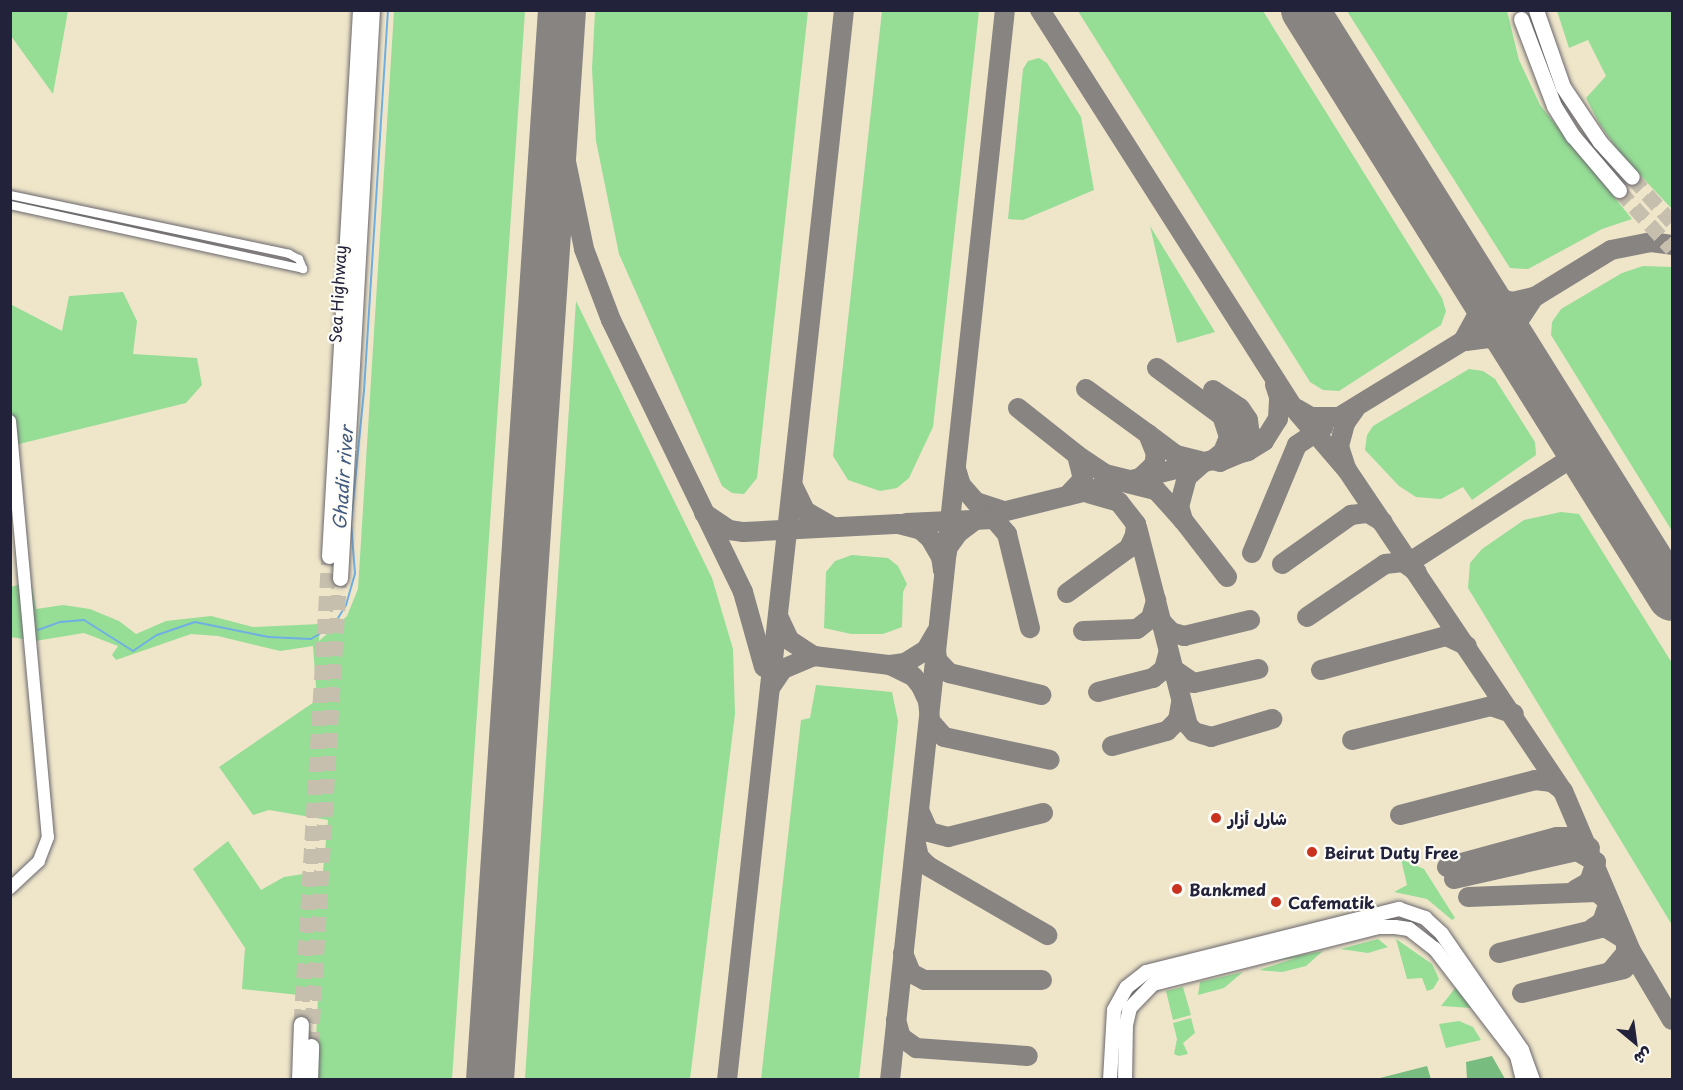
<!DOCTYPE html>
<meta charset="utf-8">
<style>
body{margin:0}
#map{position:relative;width:1683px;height:1090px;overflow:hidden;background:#efe6ca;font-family:"Playpen Sans","Playpen Sans Arabic",sans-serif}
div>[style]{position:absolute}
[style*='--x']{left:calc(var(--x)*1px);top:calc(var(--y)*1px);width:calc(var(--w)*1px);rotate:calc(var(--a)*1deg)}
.green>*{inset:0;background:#96dd96}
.forest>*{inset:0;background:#78bc7f}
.stream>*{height:2px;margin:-1px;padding:0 1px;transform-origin:1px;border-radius:1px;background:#6fafe3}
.taxiway>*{height:20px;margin:-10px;padding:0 10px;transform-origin:10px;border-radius:10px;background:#888482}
.runway>*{height:48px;margin:-24px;padding:0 24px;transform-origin:24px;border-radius:24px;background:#888482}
.highway-tunnel>*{height:15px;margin-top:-7.5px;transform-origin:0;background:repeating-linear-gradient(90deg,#c6bfad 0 15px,transparent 0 23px)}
.roads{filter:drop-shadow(0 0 2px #6a676d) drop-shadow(0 0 2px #6a676d)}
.street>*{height:8px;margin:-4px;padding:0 4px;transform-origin:4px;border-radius:4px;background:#fff}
.secondary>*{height:12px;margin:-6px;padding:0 6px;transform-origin:6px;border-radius:6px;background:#fff}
.primary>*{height:14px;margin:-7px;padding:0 7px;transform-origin:7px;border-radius:7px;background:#fff}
.highway>*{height:15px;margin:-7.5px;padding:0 7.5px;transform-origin:7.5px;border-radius:7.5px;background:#fff}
.dots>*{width:16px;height:16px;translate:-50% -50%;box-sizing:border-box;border:3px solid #fdfcf7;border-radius:50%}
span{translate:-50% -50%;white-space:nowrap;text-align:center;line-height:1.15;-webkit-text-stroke:4.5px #fdfcf7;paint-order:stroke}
.street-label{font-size:16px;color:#22223b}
.poi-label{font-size:16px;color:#22223b;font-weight:700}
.left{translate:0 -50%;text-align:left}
.water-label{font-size:18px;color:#415a7e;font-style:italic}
.frame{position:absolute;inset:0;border:12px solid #22223b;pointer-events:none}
.north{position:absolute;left:1605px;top:1012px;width:60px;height:60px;-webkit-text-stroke:4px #fdfcf7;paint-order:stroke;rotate:151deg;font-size:16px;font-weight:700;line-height:24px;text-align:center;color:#22223b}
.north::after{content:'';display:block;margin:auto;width:21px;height:27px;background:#22223b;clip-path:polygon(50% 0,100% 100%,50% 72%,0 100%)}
</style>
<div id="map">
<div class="green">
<div style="clip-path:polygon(10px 11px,68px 11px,53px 94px,11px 36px)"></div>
<div style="clip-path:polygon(394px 11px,525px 11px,452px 1079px,314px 1079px,318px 997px,242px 989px,245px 948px,193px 869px,228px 841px,261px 890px,284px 877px,323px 871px,328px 820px,269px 810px,253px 815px,219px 767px,317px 700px,313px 646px,280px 651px,218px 636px,191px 634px,116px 660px,112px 655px,118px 646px,84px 633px,35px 641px,11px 637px,10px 587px,31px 582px,36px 609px,63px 605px,90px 609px,119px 621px,136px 634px,166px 621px,211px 616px,253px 627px,320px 624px,319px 641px,347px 616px,358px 589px)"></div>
<div style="clip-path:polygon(595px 11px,808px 11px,757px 478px,744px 494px,732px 493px,722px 486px,619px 254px,596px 141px,592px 69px)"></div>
<div style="clip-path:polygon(882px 11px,979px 11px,933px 427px,909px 478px,897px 488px,880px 491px,848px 480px,833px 456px)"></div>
<div style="clip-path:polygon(1078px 11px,1263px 11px,1442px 298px,1446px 311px,1441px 325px,1339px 391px,1323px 390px,1310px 382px)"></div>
<div style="clip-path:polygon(1347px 11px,1507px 11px,1519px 60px,1540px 105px,1632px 219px,1602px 229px,1528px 269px,1510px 268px)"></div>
<div style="clip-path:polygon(1557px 11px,1672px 11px,1672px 209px,1622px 156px,1599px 123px,1586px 98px,1606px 76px,1588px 40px,1569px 48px)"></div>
<div style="clip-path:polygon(1039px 58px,1047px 63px,1081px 117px,1094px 190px,1023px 220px,1008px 219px,1023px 69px,1028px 61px)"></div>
<div style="clip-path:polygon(1150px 226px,1215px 332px,1177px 343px)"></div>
<div style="clip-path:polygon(1643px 266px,1672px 267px,1672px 531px,1551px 335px,1552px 322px,1561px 309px,1622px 273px)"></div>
<div style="clip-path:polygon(123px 292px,137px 321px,133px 354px,197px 358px,202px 385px,186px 403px,11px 446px,10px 304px,62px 331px,69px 296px)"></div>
<div style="clip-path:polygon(576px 301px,712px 578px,733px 649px,735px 714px,690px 1079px,525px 1079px)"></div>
<div style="clip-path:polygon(1469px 369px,1483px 371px,1495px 379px,1535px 442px,1536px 455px,1472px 500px,1463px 487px,1441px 499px,1416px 497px,1399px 486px,1365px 450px,1367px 435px,1373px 426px)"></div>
<div style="clip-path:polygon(1561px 512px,1579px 514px,1672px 663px,1672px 925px,1468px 588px,1470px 563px,1482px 549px,1524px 520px)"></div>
<div style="clip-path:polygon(852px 555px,888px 558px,898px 566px,907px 584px,903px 592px,902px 627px,883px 634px,851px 634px,824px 628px,826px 572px,835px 561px)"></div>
<div style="clip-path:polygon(816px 685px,892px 692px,898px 721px,859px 1079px,761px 1079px,801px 720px,810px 718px)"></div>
<div style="clip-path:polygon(1401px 859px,1424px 869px,1455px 918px,1452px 920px,1427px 899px,1394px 892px,1407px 885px)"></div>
<div style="clip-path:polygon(1378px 939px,1388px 947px,1368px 953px,1340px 949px)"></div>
<div style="clip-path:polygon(1396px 939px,1432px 964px,1439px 979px,1433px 989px,1427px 991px,1422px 978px,1407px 979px)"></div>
<div style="clip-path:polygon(1323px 951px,1306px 966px,1282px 972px,1259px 970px,1296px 958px,1269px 961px)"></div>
<div style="clip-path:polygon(1243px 972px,1224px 988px,1198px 995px,1200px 982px)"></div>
<div style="clip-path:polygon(1183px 987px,1191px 1015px,1173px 1020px,1166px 991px)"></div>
<div style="clip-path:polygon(1456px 987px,1472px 1008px,1441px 1006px)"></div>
<div style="clip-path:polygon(1191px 1018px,1195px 1033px,1183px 1043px,1188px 1054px,1179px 1056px,1174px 1054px,1177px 1039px,1173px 1023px)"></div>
<div style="clip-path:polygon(1459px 1021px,1473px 1027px,1481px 1040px,1446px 1048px,1439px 1024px)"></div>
</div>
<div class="forest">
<div style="clip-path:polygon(1492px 1056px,1505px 1079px,1467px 1079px,1466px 1062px)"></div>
<div style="clip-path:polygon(1427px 1066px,1431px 1079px,1376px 1079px)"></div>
</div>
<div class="stream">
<div style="--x:38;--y:630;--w:23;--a:-20"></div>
<div style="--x:60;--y:622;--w:24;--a:-5"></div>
<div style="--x:84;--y:620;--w:58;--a:32.3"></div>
<div style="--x:133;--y:651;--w:29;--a:-34"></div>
<div style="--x:157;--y:635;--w:40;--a:-18.9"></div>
<div style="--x:195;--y:622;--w:75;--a:11.6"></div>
<div style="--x:268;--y:637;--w:43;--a:2.7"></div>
<div style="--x:311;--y:639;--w:26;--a:-31"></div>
<div style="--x:333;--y:626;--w:25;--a:-58"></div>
<div style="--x:346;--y:605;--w:33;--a:-74"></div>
<div style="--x:355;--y:573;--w:50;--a:-94.6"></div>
<div style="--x:351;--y:523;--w:133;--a:-84.4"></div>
<div style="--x:364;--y:391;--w:382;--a:-86.4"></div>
</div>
<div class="taxiway">
<div style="--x:1040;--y:10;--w:469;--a:57.5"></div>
<div style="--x:1292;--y:406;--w:84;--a:49.3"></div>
<div style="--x:1347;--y:470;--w:387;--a:56.1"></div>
<div style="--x:1563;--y:791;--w:174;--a:67"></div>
<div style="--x:1631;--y:951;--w:80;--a:59.3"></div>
<div style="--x:558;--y:73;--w:79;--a:85.7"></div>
<div style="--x:564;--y:152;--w:99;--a:78.3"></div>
<div style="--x:584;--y:249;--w:76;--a:69.2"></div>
<div style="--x:611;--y:320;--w:302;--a:64.1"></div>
<div style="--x:743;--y:592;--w:78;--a:74.4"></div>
<div style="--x:1468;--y:338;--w:168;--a:-31.6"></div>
<div style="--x:1611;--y:250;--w:41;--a:-11.3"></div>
<div style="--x:1651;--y:242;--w:21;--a:8"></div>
<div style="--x:1466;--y:341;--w:23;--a:-7"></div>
<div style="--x:1489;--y:338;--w:18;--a:19"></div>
<div style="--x:1506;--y:344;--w:18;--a:41"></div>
<div style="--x:1520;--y:356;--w:34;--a:56"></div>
<div style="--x:1157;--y:368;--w:81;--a:36.4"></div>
<div style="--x:1086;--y:389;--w:77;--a:36"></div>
<div style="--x:1148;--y:434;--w:22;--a:68"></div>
<div style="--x:1156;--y:454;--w:11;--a:100"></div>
<div style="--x:1154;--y:465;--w:18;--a:137"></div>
<div style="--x:1213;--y:390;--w:32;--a:34"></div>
<div style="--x:1240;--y:408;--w:14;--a:56"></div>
<div style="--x:1248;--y:420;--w:16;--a:83"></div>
<div style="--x:1250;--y:436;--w:6;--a:18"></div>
<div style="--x:1018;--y:408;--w:75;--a:38.5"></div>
<div style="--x:1077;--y:455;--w:25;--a:76"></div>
<div style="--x:1083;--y:479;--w:23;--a:133"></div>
<div style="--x:1297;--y:409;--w:16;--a:30"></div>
<div style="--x:1311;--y:417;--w:28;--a:0"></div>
<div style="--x:1339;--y:417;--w:145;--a:-31.5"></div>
<div style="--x:1463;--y:341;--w:31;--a:-61"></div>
<div style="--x:1478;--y:314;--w:21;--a:-90"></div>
<div style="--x:1478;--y:293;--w:24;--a:-114"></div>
<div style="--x:1468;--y:271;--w:33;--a:47"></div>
<div style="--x:1490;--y:295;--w:23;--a:18"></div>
<div style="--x:1512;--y:302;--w:23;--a:-13"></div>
<div style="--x:1534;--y:297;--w:33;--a:123"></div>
<div style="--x:1516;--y:325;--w:28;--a:82"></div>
<div style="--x:1222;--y:416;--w:34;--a:36"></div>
<div style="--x:1250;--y:436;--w:17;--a:114"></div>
<div style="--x:1243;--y:452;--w:25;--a:157"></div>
<div style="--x:1220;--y:462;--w:7;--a:-164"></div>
<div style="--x:1213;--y:460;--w:13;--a:-39"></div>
<div style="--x:1223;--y:452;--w:16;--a:-68"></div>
<div style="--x:1229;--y:437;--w:22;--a:-108"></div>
<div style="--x:1148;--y:434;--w:35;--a:37"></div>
<div style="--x:1176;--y:455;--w:25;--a:14"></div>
<div style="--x:1077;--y:455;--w:34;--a:34"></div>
<div style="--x:1105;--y:474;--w:25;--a:14"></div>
<div style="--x:1204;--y:462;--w:23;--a:139"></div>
<div style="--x:1187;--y:477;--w:30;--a:105"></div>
<div style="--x:1179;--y:506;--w:15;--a:74"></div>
<div style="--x:1183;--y:520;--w:72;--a:52.3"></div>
<div style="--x:1346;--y:468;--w:23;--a:-108"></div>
<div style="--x:1339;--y:446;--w:24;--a:-75"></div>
<div style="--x:1345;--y:423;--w:17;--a:-54"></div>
<div style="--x:956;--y:469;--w:17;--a:73"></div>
<div style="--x:961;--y:485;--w:23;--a:49"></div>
<div style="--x:976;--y:502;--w:29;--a:18"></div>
<div style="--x:1127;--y:483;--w:30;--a:14"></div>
<div style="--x:1156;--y:490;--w:39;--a:48"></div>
<div style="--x:793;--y:486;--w:28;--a:64"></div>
<div style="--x:805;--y:511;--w:32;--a:30"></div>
<div style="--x:704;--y:513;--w:30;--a:34"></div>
<div style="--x:729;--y:530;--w:15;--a:8"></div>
<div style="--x:744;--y:532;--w:155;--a:-3"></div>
<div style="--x:899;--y:524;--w:23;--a:15"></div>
<div style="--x:921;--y:530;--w:12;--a:42"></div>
<div style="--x:930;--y:538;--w:22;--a:60"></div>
<div style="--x:941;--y:557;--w:13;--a:81"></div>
<div style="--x:943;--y:570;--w:24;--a:-78"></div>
<div style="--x:948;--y:547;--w:17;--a:-54"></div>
<div style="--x:958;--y:533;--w:25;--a:-37"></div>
<div style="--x:978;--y:518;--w:278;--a:-13.9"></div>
<div style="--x:1248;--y:451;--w:19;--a:-32"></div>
<div style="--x:1264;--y:441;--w:26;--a:-58"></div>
<div style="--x:1278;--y:419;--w:22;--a:-87"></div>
<div style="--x:1279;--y:397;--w:13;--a:-108"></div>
<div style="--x:906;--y:523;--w:88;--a:-2.6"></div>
<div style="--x:994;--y:519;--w:20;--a:49"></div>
<div style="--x:1007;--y:534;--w:97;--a:76.3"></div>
<div style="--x:1137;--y:527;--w:204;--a:75.6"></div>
<div style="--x:1188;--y:725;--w:9;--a:49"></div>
<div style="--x:1194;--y:732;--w:18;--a:16"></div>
<div style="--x:1211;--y:737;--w:64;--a:-16.4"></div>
<div style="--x:1252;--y:553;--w:117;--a:-67.4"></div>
<div style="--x:1297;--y:445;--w:32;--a:-34"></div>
<div style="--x:1410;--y:562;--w:203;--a:-32.8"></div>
<div style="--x:1282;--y:564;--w:85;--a:-35.4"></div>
<div style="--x:1351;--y:515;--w:17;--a:-7"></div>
<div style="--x:1368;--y:513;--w:17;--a:31"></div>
<div style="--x:1067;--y:593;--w:77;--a:-36"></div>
<div style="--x:1129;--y:548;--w:14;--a:-65"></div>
<div style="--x:1135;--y:535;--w:11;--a:-85"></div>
<div style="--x:1136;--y:524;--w:28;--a:-128"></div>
<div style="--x:1119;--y:502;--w:32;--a:-164"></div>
<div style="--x:778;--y:616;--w:26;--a:65"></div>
<div style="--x:789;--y:640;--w:30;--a:33"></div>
<div style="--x:1307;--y:617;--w:94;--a:-34.2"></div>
<div style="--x:1385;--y:564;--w:18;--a:-6"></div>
<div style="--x:1403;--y:562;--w:17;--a:36"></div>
<div style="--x:1160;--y:620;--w:16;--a:47"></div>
<div style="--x:1171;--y:632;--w:14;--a:17"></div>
<div style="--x:1184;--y:636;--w:68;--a:-13.6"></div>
<div style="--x:1083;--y:631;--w:54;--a:-2.1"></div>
<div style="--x:1137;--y:629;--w:18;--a:-38"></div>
<div style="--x:1151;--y:618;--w:19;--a:-74"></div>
<div style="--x:936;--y:650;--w:10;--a:84"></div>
<div style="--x:937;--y:660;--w:18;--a:47"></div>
<div style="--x:949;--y:673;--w:95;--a:13.4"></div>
<div style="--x:890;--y:665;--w:25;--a:26"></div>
<div style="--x:913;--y:676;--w:13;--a:51"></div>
<div style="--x:921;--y:686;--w:17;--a:65"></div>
<div style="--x:928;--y:701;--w:20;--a:84"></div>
<div style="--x:930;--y:721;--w:21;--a:49"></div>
<div style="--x:944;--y:737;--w:108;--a:12.2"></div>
<div style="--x:1173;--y:669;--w:25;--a:34"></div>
<div style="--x:1194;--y:683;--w:66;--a:-12.2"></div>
<div style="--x:1321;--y:670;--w:130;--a:-15.2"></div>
<div style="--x:1446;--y:636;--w:23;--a:25"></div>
<div style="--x:770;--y:688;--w:23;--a:-56"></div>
<div style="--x:783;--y:669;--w:34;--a:-23"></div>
<div style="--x:814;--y:656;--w:77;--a:6.8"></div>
<div style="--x:890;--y:665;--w:15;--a:-8"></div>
<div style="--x:905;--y:663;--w:25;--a:-32"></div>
<div style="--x:926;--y:650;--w:20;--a:-60"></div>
<div style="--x:1098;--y:692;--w:57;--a:-14.3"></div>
<div style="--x:1153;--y:678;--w:14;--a:-39"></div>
<div style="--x:1164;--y:669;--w:16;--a:-75"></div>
<div style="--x:1352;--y:740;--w:143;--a:-13.7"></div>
<div style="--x:1491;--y:706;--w:24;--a:19"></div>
<div style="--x:1112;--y:746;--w:57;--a:-15.3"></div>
<div style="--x:1167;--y:731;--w:16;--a:-45"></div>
<div style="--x:1178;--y:720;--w:17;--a:-80"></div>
<div style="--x:919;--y:810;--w:24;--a:66"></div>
<div style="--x:929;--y:832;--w:20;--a:15"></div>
<div style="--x:948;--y:837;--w:98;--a:-14.2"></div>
<div style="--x:1400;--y:815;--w:139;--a:-14.5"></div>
<div style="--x:1535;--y:780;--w:17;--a:7"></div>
<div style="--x:1552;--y:782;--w:11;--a:38"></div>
<div style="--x:916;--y:844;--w:13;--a:77"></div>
<div style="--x:919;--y:857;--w:13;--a:45"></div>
<div style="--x:928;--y:866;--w:138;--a:30.1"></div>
<div style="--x:1447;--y:867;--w:114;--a:-15.3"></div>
<div style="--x:1557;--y:837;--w:20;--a:0"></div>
<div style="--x:1577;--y:837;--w:17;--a:40"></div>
<div style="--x:1454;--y:879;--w:126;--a:-12.8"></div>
<div style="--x:1577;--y:851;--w:22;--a:30"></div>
<div style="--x:1596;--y:862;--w:21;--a:109"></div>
<div style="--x:1589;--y:882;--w:16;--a:150"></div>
<div style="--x:1468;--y:897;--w:129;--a:-2.2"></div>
<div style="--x:1597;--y:892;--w:16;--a:40"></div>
<div style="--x:1609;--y:902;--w:21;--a:109"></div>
<div style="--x:1602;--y:922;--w:11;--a:146"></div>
<div style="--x:903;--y:953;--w:22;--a:68"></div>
<div style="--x:911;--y:973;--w:15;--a:28"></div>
<div style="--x:924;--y:980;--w:118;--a:0"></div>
<div style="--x:1499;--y:953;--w:109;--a:-13.8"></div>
<div style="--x:1605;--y:927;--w:25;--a:32"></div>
<div style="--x:1626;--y:940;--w:13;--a:90"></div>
<div style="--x:1626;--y:953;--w:23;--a:130"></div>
<div style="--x:1522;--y:993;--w:105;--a:-13.2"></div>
<div style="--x:896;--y:1020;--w:18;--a:74"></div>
<div style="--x:901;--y:1037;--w:19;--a:36"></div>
<div style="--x:916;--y:1048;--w:112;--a:4.1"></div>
<div style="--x:727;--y:1080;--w:1076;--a:-83.76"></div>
<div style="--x:890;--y:1080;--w:1076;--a:-83.87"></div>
</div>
<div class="runway">
<div style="--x:1305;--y:10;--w:692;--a:57.99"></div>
<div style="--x:490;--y:1080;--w:1072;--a:-86.15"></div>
</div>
<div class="highway-tunnel">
<div style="--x:1632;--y:177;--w:60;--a:48.4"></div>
<div style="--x:1619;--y:190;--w:79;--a:48.1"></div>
<div style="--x:301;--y:1024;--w:469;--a:-86.6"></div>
<div style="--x:311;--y:1046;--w:469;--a:-86.5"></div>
</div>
<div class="roads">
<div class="street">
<div style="--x:10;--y:195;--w:285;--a:11.9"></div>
<div style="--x:289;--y:254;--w:11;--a:27"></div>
<div style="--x:299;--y:259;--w:11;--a:68"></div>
<div style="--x:10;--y:205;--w:300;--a:12.3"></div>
</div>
<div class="secondary">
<div style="--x:10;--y:421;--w:418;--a:84.8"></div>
<div style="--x:48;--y:837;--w:26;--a:111"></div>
<div style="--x:39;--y:861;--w:40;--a:137"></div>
</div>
<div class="primary">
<div style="--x:1110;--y:1080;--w:70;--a:-86.7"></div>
<div style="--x:1114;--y:1010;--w:26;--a:-61"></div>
<div style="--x:1127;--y:987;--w:24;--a:-38"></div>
<div style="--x:1146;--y:972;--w:261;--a:-14"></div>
<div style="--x:1399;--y:909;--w:28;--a:19"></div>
<div style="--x:1425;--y:918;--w:23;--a:43"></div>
<div style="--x:1442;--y:934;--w:141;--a:55.4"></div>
<div style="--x:1522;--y:1050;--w:32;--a:70"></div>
<div style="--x:1125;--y:1080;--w:55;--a:-89"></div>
<div style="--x:1126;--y:1025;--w:17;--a:-77"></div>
<div style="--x:1130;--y:1008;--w:33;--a:-46"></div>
<div style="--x:1153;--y:984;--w:233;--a:-14.2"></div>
<div style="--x:1379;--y:927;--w:16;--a:0"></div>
<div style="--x:1395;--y:927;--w:14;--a:8"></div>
<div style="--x:1409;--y:929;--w:33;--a:38"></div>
<div style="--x:1435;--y:949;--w:135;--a:52.5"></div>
<div style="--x:1517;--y:1056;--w:25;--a:76"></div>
</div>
<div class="highway">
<div style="--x:1536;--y:10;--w:82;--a:70.7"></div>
<div style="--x:1563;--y:87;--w:66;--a:56.1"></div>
<div style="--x:1600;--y:142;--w:47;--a:47.6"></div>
<div style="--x:1521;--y:19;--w:93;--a:69.2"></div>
<div style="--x:1554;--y:106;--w:36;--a:58"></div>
<div style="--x:1573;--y:136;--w:71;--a:49.6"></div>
<div style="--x:329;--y:556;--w:547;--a:-86.75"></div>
<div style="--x:340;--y:578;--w:569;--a:-86.78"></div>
<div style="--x:299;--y:1080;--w:56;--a:-88"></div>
<div style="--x:310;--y:1080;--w:34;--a:-88"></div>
</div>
</div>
<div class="dots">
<div style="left:1216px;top:818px;background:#c8321e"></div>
<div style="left:1312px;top:852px;background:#c8321e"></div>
<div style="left:1177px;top:889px;background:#c8321e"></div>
<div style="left:1276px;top:902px;background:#c8321e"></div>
</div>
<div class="street-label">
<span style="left:337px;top:294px;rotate:-87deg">Sea Highway</span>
</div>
<div class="poi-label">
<span class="left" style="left:1228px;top:818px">شارل أزار</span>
<span class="left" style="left:1324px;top:852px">Beirut Duty Free</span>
<span class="left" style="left:1189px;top:889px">Bankmed</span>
<span class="left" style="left:1288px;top:902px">Cafematik</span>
</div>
<div class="water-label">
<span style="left:343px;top:478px;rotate:-86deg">Ghadir river</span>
</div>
<div class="frame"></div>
<div class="north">ش</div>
</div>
